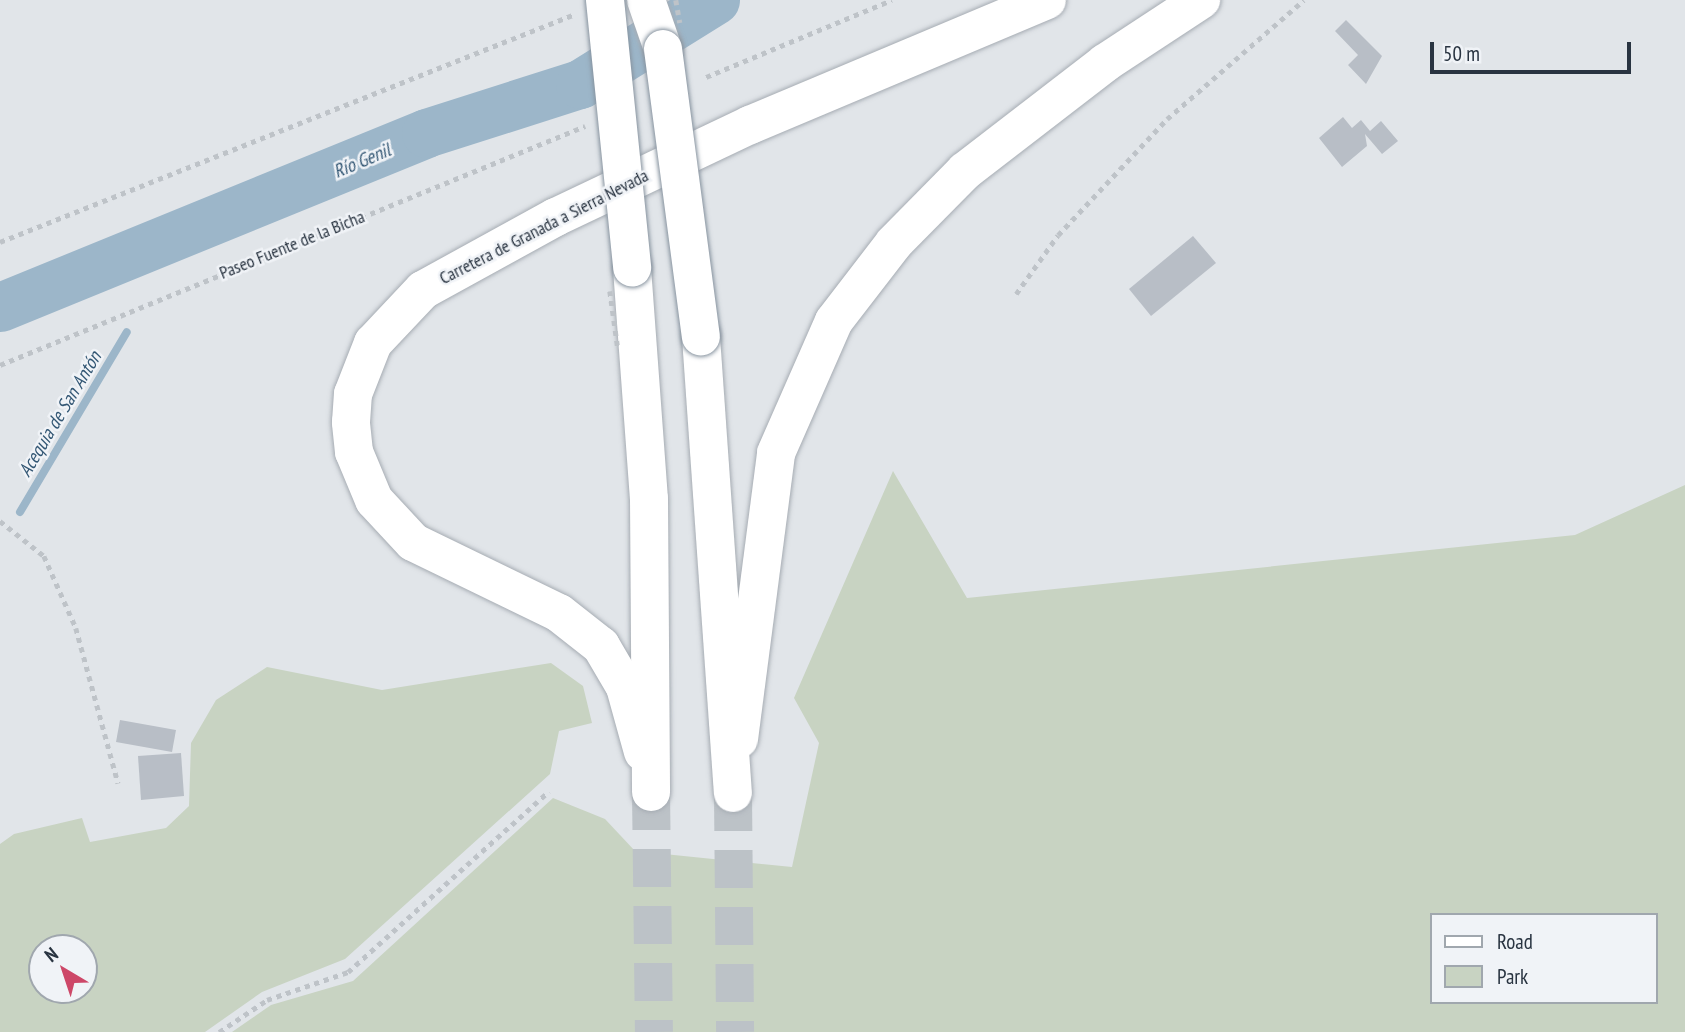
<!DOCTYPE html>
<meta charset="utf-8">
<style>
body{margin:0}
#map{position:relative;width:1685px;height:1032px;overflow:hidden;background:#e1e5e9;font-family:"PT Sans Narrow",sans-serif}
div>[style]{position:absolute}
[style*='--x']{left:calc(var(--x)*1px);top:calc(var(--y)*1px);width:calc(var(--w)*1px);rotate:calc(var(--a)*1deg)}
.green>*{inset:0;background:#c8d3c2}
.stream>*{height:8px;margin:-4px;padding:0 4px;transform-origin:4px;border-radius:4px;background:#9cb6c9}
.river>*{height:49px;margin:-24.5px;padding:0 24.5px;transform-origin:24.5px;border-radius:24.5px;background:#9cb6c9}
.building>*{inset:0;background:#b8bec6}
.motorway-tunnel>*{height:38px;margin-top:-19px;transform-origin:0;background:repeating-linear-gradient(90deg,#bcc2c7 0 38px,transparent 0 57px)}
.path>*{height:4.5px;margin-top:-2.25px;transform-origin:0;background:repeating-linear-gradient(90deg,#bec3c8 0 5px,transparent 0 10px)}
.roads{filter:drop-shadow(0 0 2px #a6acb3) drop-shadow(0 0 2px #a6acb3)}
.secondary>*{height:38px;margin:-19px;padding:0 19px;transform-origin:19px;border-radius:19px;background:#fff}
.motorway>*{height:38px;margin:-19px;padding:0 19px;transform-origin:19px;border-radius:19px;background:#fff}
.path-bridge>*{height:4.5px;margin-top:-2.25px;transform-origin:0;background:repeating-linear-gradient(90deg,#bec3c8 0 5px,transparent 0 10px)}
.bridges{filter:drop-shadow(0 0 2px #8894a0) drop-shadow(0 0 2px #8894a0)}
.motorway-bridge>*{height:38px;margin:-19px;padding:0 19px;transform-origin:19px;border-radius:19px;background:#fff}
span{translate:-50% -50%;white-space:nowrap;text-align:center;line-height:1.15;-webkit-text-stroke:5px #f0f3f7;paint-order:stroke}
.street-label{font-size:18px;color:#293441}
.water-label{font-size:19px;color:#335774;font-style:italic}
.legend{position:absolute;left:1430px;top:913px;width:228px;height:91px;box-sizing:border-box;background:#f0f3f7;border:2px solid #a0a7ae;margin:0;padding:9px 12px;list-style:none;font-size:21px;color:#293441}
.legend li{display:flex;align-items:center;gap:14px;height:35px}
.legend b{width:35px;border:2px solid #a0a7ae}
.north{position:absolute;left:28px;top:934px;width:70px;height:70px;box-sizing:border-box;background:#f0f3f7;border:2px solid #a0a7ae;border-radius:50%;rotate:321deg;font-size:19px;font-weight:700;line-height:28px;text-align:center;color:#293441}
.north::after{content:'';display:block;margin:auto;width:24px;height:32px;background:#cd4768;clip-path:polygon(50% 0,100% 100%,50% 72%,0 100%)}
.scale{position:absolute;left:1430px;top:42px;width:201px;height:32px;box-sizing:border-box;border:4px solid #293441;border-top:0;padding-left:9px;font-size:21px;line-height:24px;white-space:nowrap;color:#293441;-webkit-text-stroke:5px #f0f3f7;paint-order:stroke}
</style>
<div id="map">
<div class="green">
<div style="clip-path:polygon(evenodd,893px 471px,967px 598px,1575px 535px,1685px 485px,1685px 1032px,232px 1032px,271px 1005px,353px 981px,553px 798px,605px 819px,635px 851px,792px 867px,819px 743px,794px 698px,893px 471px,1431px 915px,1655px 915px,1655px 1002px,1431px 1002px,1431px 915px)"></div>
<div style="clip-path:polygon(evenodd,551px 663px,583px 686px,592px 723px,559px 731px,550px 774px,345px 959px,262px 992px,205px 1032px,0 1032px,0 844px,14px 834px,82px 818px,90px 842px,166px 828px,189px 806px,191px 743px,216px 700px,267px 667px,382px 690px,551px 663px,84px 948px,84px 990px,42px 990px,42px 948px,84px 948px)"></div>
</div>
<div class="stream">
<div style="--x:20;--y:512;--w:209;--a:-59.3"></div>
</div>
<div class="river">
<div style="--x:0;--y:307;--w:460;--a:-22.2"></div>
<div style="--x:426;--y:133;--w:162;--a:-17.7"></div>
<div style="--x:580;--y:84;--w:159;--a:-31.9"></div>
</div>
<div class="building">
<div style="clip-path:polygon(1346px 20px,1382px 56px,1366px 84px,1348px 65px,1358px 55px,1335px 31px)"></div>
<div style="clip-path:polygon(1343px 117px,1352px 128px,1361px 120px,1370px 131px,1381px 121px,1398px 141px,1382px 154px,1365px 134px,1367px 146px,1342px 167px,1319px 138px)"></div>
<div style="clip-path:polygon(1193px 236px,1216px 263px,1151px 316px,1129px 289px)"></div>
<div style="clip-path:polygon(120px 720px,176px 730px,172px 752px,116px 742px)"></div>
<div style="clip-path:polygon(181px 753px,184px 796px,141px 800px,138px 756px)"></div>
</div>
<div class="motorway-tunnel">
<div style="--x:651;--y:792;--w:240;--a:89.3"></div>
<div style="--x:733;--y:793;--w:239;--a:89.5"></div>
</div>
<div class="path">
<div style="--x:706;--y:77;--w:201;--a:-22.5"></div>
<div style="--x:0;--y:242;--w:619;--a:-21.63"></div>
<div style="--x:1016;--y:294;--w:72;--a:-54.6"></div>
<div style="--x:1058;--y:235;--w:159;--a:-46.8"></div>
<div style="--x:1167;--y:119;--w:181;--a:-41"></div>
<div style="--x:0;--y:365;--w:632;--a:-22.22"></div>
<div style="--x:0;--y:521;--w:56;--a:38.5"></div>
<div style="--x:44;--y:556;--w:79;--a:66"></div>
<div style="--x:76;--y:628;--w:161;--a:74.8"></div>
<div style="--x:219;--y:1032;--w:58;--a:-33.7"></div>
<div style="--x:267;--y:1000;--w:86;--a:-19.1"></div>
<div style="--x:348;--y:972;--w:270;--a:-42"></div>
</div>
<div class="roads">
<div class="secondary">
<div style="--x:739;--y:739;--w:288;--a:-82.6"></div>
<div style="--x:776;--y:453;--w:144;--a:-66.3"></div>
<div style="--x:834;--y:321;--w:98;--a:-52.4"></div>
<div style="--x:894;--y:243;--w:101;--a:-45.4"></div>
<div style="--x:965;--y:171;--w:177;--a:-37.6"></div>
<div style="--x:1105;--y:63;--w:115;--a:-33.3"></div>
<div style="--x:643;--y:752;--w:67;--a:-105.5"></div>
<div style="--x:625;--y:687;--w:48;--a:-120.3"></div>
<div style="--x:601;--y:646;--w:53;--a:-141.8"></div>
<div style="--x:559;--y:613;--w:162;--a:-154.1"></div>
<div style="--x:413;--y:542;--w:57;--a:-132.9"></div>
<div style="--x:374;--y:500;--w:52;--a:-112.6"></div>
<div style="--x:354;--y:452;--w:30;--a:-96"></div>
<div style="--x:351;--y:422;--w:28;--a:-86"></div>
<div style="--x:353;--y:394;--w:55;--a:-68.6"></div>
<div style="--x:373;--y:343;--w:73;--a:-46.7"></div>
<div style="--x:423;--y:290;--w:152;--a:-28.8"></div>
<div style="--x:556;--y:217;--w:215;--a:-25.4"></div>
<div style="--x:750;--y:125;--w:322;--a:-22.8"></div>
</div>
<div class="motorway">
<div style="--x:646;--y:0;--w:52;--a:70.9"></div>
<div style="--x:632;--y:268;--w:232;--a:85.8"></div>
<div style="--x:649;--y:499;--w:293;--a:89.6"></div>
<div style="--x:701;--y:337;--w:457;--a:86"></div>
</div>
</div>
<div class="path-bridge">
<div style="--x:676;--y:0;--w:23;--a:80"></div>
<div style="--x:610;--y:291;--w:59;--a:82.1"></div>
</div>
<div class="bridges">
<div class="motorway-bridge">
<div style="--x:605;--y:0;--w:269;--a:84.2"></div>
<div style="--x:663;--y:49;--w:290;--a:82.5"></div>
</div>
</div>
<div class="street-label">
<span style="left:544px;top:227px;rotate:-27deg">Carretera de Granada a Sierra Nevada</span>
<span style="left:292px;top:245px;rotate:-22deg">Paseo Fuente de la Bicha</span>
</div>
<div class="water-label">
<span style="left:362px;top:161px;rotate:-23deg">Río Genil</span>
<span style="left:60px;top:414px;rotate:-59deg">Acequia de San Antón</span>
</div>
<ul class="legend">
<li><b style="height:9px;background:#fff"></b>Road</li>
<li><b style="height:19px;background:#c8d3c2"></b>Park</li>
</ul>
<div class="north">N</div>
<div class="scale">50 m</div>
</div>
